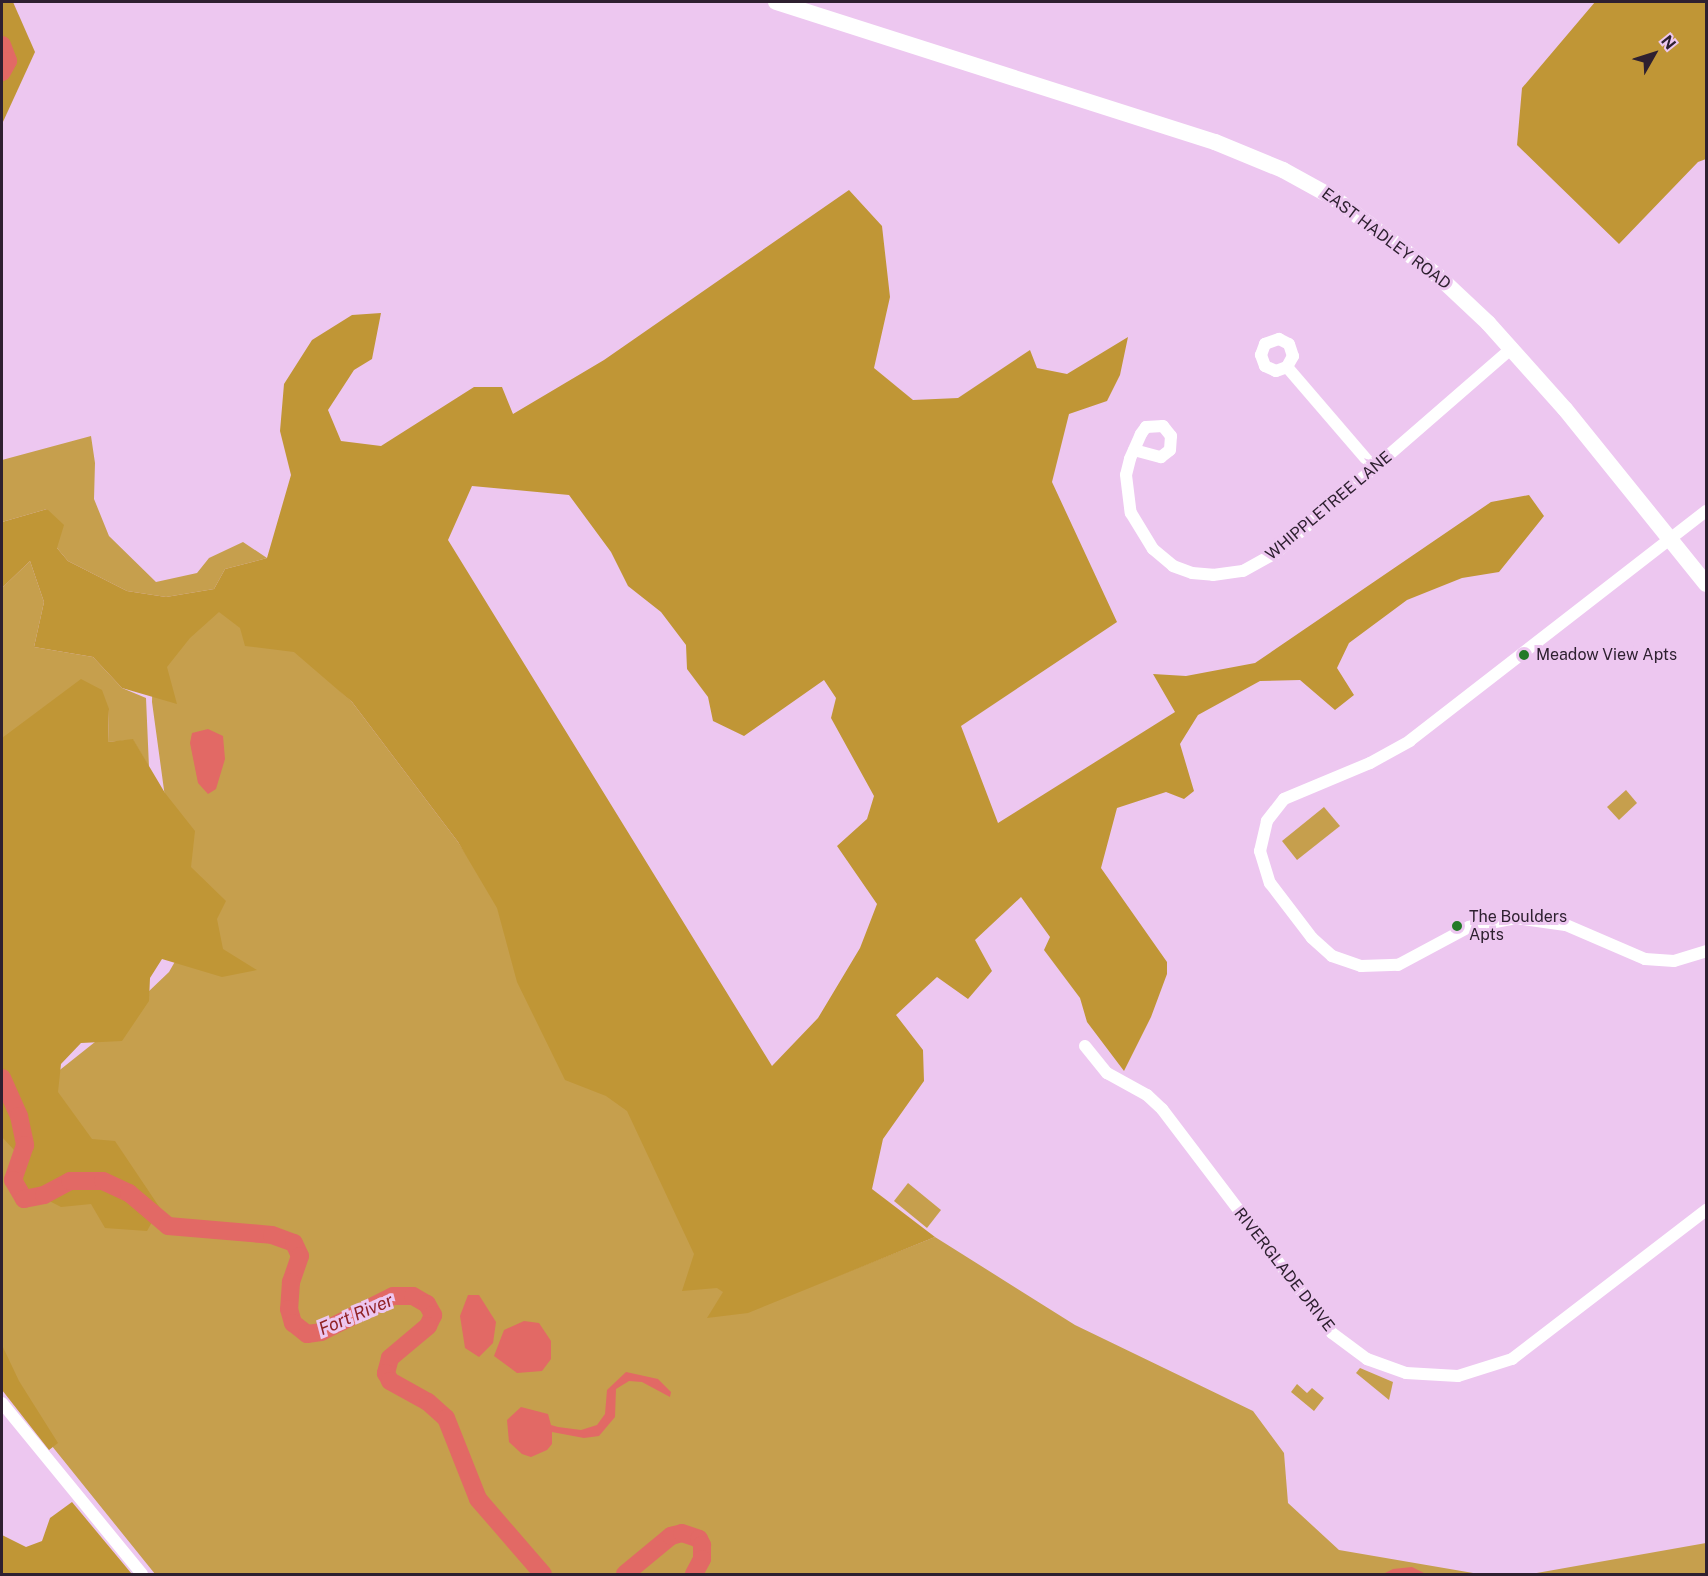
<!DOCTYPE html>
<style>
body{margin:0}
#map{position:relative;width:1708px;height:1576px;overflow:hidden;background:#edc7f0;font-family:"Public Sans",sans-serif}
div>[style]{position:absolute}
[style*='--x']{left:calc(var(--x)*1px);top:calc(var(--y)*1px);width:calc(var(--w)*1px);rotate:calc(var(--a)*1deg)}
.green>*{inset:0;background:#c69f4d}
.forest>*{inset:0;background:#c09636}
.water>*{inset:0;background:#e26965}
.river>*{height:18px;margin:-9px;padding:0 9px;transform-origin:9px;border-radius:9px;background:#e26965}
.street>*{height:12px;margin:-6px;padding:0 6px;transform-origin:6px;border-radius:6px;background:#fff}
.secondary>*{height:16px;margin:-8px;padding:0 8px;transform-origin:8px;border-radius:8px;background:#fff}
.dots>*{width:16px;height:16px;translate:-50% -50%;box-sizing:border-box;border:3px solid #edc7f0;border-radius:50%}
span{translate:-50% -50%;white-space:nowrap;text-align:center;line-height:1.15;-webkit-text-stroke:6px #edc7f0;paint-order:stroke}
.street-label{font-size:16px;color:#2e2030}
.poi-label{font-size:16px;color:#2e2030}
.left{translate:0 -50%;text-align:left}
.water-label{font-size:18px;color:#912327;font-style:italic}
.frame{position:absolute;inset:0;border:3px solid #2e2030;pointer-events:none}
.north{position:absolute;left:1624px;top:24px;width:60px;height:60px;-webkit-text-stroke:4px #edc7f0;paint-order:stroke;rotate:51deg;font-size:16px;font-weight:700;line-height:24px;text-align:center;color:#2e2030}
.north::after{content:'';display:block;margin:auto;width:21px;height:27px;background:#2e2030;clip-path:polygon(50% 0,100% 100%,50% 72%,0 100%)}
</style>
<div id="map">
<div class="green">
<div style="clip-path:polygon(91px 436px,95px 463px,94px 499px,109px 536px,156px 582px,197px 573px,209px 558px,243px 542px,267px 558px,225px 569px,214px 589px,166px 597px,127px 591px,68px 561px,57px 548px,47px 509px,2px 522px,2px 460px)"></div>
<div style="clip-path:polygon(30px 561px,44px 602px,34px 647px,93px 657px,122px 688px,146px 698px,149px 767px,133px 740px,108px 742px,109px 709px,2px 738px,2px 588px)"></div>
<div style="clip-path:polygon(239px 597px,352px 702px,458px 842px,762px 1306px,935px 1237px,1075px 1325px,1253px 1411px,1284px 1453px,1288px 1503px,1339px 1550px,1479px 1574px,155px 1574px,2px 1384px,2px 1101px,56px 1073px,100px 1038px,169px 972px,185px 944px,152px 702px,153px 653px)"></div>
<div style="clip-path:polygon(1626px 790px,1637px 803px,1619px 820px,1607px 807px)"></div>
<div style="clip-path:polygon(1324px 807px,1340px 826px,1297px 860px,1282px 841px)"></div>
<div style="clip-path:polygon(908px 1183px,941px 1210px,927px 1228px,894px 1201px)"></div>
<div style="clip-path:polygon(1360px 1368px,1393px 1382px,1389px 1400px,1356px 1373px)"></div>
<div style="clip-path:polygon(1297px 1384px,1307px 1393px,1312px 1388px,1324px 1398px,1314px 1411px,1291px 1392px)"></div>
<div style="clip-path:polygon(1706px 1543px,1706px 1574px,1531px 1574px)"></div>
</div>
<div class="forest">
<div style="clip-path:polygon(2px 2px,13px 2px,35px 52px,2px 124px)"></div>
<div style="clip-path:polygon(1595px 2px,1706px 2px,1706px 159px,1698px 162px,1619px 244px,1517px 145px,1522px 88px)"></div>
<div style="clip-path:polygon(evenodd,849px 190px,882px 226px,890px 297px,874px 368px,913px 400px,958px 398px,1030px 350px,1037px 368px,1067px 374px,1128px 337px,1120px 375px,1107px 401px,1069px 414px,1052px 482px,1117px 622px,961px 726px,998px 823px,1175px 712px,1153px 674px,1186px 676px,1255px 663px,1491px 502px,1529px 495px,1544px 516px,1499px 572px,1462px 578px,1407px 600px,1349px 643px,1337px 668px,1354px 695px,1335px 710px,1300px 680px,1260px 681px,1198px 715px,1180px 744px,1194px 791px,1184px 799px,1166px 792px,1117px 808px,1101px 868px,1167px 962px,1167px 974px,1151px 1017px,1124px 1071px,1087px 1022px,1080px 998px,1044px 950px,1050px 937px,1021px 897px,975px 940px,992px 971px,968px 999px,937px 977px,896px 1015px,923px 1050px,924px 1081px,883px 1139px,872px 1189px,935px 1237px,748px 1313px,707px 1318px,723px 1292px,717px 1288px,682px 1291px,694px 1254px,627px 1111px,606px 1096px,565px 1080px,517px 982px,497px 908px,458px 842px,352px 702px,294px 652px,245px 646px,240px 628px,219px 612px,190px 638px,167px 667px,177px 704px,122px 688px,93px 657px,34px 647px,44px 602px,30px 561px,2px 588px,2px 522px,47px 509px,64px 525px,57px 548px,68px 561px,127px 591px,166px 597px,214px 589px,225px 569px,267px 558px,291px 475px,280px 431px,284px 384px,312px 340px,352px 315px,381px 313px,372px 359px,354px 370px,328px 410px,341px 441px,381px 446px,474px 387px,502px 387px,513px 414px,604px 360px,849px 190px,472px 486px,569px 495px,611px 552px,628px 586px,661px 612px,686px 645px,687px 669px,708px 697px,713px 721px,744px 736px,824px 680px,836px 698px,831px 718px,874px 796px,867px 819px,837px 846px,877px 904px,860px 948px,818px 1018px,772px 1066px,448px 540px,472px 486px)"></div>
<div style="clip-path:polygon(81px 679px,102px 690px,109px 709px,108px 742px,133px 739px,165px 793px,195px 831px,191px 867px,226px 901px,217px 919px,223px 949px,257px 970px,222px 977px,162px 959px,150px 978px,149px 1001px,122px 1041px,81px 1043px,61px 1064px,58px 1092px,92px 1139px,115px 1141px,160px 1208px,147px 1231px,105px 1228px,91px 1204px,61px 1207px,26px 1189px,14px 1150px,2px 1137px,2px 738px)"></div>
<div style="clip-path:polygon(2px 1345px,19px 1381px,58px 1443px,49px 1450px,2px 1390px)"></div>
<div style="clip-path:polygon(72px 1502px,131px 1573px,2px 1574px,2px 1535px,26px 1547px,42px 1541px,50px 1518px)"></div>
</div>
<div class="water">
<div style="clip-path:polygon(208px 729px,223px 736px,225px 759px,216px 789px,208px 794px,198px 783px,190px 743px,192px 733px)"></div>
<div style="clip-path:polygon(468px 1295px,479px 1295px,496px 1322px,493px 1343px,479px 1357px,465px 1348px,460px 1316px)"></div>
<div style="clip-path:polygon(524px 1321px,539px 1323px,551px 1341px,551px 1359px,542px 1371px,517px 1373px,494px 1356px,504px 1330px)"></div>
<div style="clip-path:polygon(626px 1372px,658px 1379px,671px 1392px,670px 1397px,642px 1382px,629px 1381px,616px 1389px,615px 1417px,599px 1436px,584px 1438px,552px 1432px,552px 1444px,547px 1450px,531px 1457px,522px 1454px,509px 1442px,507px 1420px,521px 1407px,548px 1414px,551px 1425px,558px 1427px,581px 1430px,597px 1425px,605px 1414px,607px 1390px)"></div>
<div style="clip-path:polygon(1412px 1567px,1426px 1574px,1383px 1574px,1393px 1569px)"></div>
</div>
<div class="river">
<div style="--x:2;--y:45;--w:17;--a:69"></div>
<div style="--x:8;--y:61;--w:13;--a:119"></div>
<div style="--x:2;--y:1078;--w:42;--a:65.9"></div>
<div style="--x:19;--y:1116;--w:30;--a:78"></div>
<div style="--x:25;--y:1145;--w:37;--a:109"></div>
<div style="--x:13;--y:1180;--w:22;--a:60"></div>
<div style="--x:24;--y:1199;--w:20;--a:-11"></div>
<div style="--x:44;--y:1195;--w:30;--a:-28"></div>
<div style="--x:70;--y:1181;--w:33;--a:0"></div>
<div style="--x:103;--y:1181;--w:29;--a:25"></div>
<div style="--x:129;--y:1193;--w:51;--a:40.2"></div>
<div style="--x:168;--y:1226;--w:104;--a:4.9"></div>
<div style="--x:272;--y:1235;--w:23;--a:20"></div>
<div style="--x:294;--y:1243;--w:14;--a:65"></div>
<div style="--x:300;--y:1256;--w:28;--a:109"></div>
<div style="--x:291;--y:1282;--w:27;--a:94"></div>
<div style="--x:289;--y:1309;--w:15;--a:74"></div>
<div style="--x:293;--y:1323;--w:18;--a:38"></div>
<div style="--x:307;--y:1334;--w:14;--a:-8"></div>
<div style="--x:321;--y:1332;--w:80;--a:-26.6"></div>
<div style="--x:393;--y:1296;--w:20;--a:0"></div>
<div style="--x:413;--y:1296;--w:16;--a:30"></div>
<div style="--x:427;--y:1304;--w:13;--a:61"></div>
<div style="--x:433;--y:1315;--w:12;--a:114"></div>
<div style="--x:428;--y:1326;--w:50;--a:139.9"></div>
<div style="--x:390;--y:1358;--w:16;--a:105"></div>
<div style="--x:386;--y:1373;--w:9;--a:63"></div>
<div style="--x:390;--y:1381;--w:43;--a:28.9"></div>
<div style="--x:428;--y:1402;--w:24;--a:42"></div>
<div style="--x:446;--y:1418;--w:87;--a:68.4"></div>
<div style="--x:478;--y:1499;--w:99;--a:49.1"></div>
<div style="--x:625;--y:1574;--w:60;--a:-39.6"></div>
<div style="--x:671;--y:1536;--w:11;--a:-15"></div>
<div style="--x:682;--y:1533;--w:18;--a:19"></div>
<div style="--x:699;--y:1539;--w:7;--a:63"></div>
<div style="--x:702;--y:1545;--w:14;--a:90"></div>
<div style="--x:702;--y:1559;--w:17;--a:118"></div>
</div>
<div class="street">
<div style="--x:1287;--y:367;--w:12;--a:160"></div>
<div style="--x:1276;--y:371;--w:12;--a:-156"></div>
<div style="--x:1265;--y:366;--w:12;--a:-110"></div>
<div style="--x:1261;--y:355;--w:12;--a:-70"></div>
<div style="--x:1265;--y:344;--w:15;--a:-20"></div>
<div style="--x:1279;--y:339;--w:11;--a:27"></div>
<div style="--x:1289;--y:344;--w:13;--a:72"></div>
<div style="--x:1293;--y:356;--w:13;--a:119"></div>
<div style="--x:1287;--y:367;--w:133;--a:49.3"></div>
<div style="--x:1134;--y:450;--w:28;--a:15"></div>
<div style="--x:1161;--y:457;--w:11;--a:-38"></div>
<div style="--x:1170;--y:450;--w:14;--a:-86"></div>
<div style="--x:1171;--y:436;--w:13;--a:-129"></div>
<div style="--x:1163;--y:426;--w:17;--a:177"></div>
<div style="--x:1146;--y:427;--w:9;--a:126"></div>
<div style="--x:1141;--y:434;--w:27;--a:114"></div>
<div style="--x:1130;--y:459;--w:16;--a:104"></div>
<div style="--x:1126;--y:475;--w:38;--a:83"></div>
<div style="--x:1131;--y:513;--w:42;--a:58.6"></div>
<div style="--x:1153;--y:549;--w:26;--a:40"></div>
<div style="--x:1173;--y:566;--w:20;--a:20"></div>
<div style="--x:1192;--y:573;--w:21;--a:5"></div>
<div style="--x:1213;--y:575;--w:30;--a:-8"></div>
<div style="--x:1243;--y:571;--w:38;--a:-29"></div>
<div style="--x:1276;--y:553;--w:313;--a:-41"></div>
<div style="--x:1706;--y:511;--w:375;--a:142.2"></div>
<div style="--x:1410;--y:741;--w:46;--a:151.2"></div>
<div style="--x:1370;--y:763;--w:93;--a:157.3"></div>
<div style="--x:1284;--y:799;--w:28;--a:128"></div>
<div style="--x:1267;--y:821;--w:31;--a:103"></div>
<div style="--x:1260;--y:851;--w:34;--a:73"></div>
<div style="--x:1270;--y:883;--w:69;--a:52.6"></div>
<div style="--x:1312;--y:938;--w:27;--a:42"></div>
<div style="--x:1332;--y:956;--w:31;--a:19"></div>
<div style="--x:1361;--y:966;--w:37;--a:-2"></div>
<div style="--x:1398;--y:965;--w:81;--a:-28.2"></div>
<div style="--x:1469;--y:927;--w:48;--a:-10.8"></div>
<div style="--x:1516;--y:918;--w:50;--a:8"></div>
<div style="--x:1566;--y:925;--w:86;--a:23.3"></div>
<div style="--x:1645;--y:959;--w:29;--a:4"></div>
<div style="--x:1674;--y:961;--w:34;--a:-17"></div>
<div style="--x:1085;--y:1046;--w:35;--a:51"></div>
<div style="--x:1107;--y:1073;--w:46;--a:28.8"></div>
<div style="--x:1147;--y:1095;--w:21;--a:43"></div>
<div style="--x:1162;--y:1109;--w:281;--a:52.8"></div>
<div style="--x:1332;--y:1333;--w:44;--a:36.6"></div>
<div style="--x:1367;--y:1359;--w:41;--a:19.7"></div>
<div style="--x:1406;--y:1373;--w:52;--a:3.3"></div>
<div style="--x:1458;--y:1376;--w:57;--a:-17.5"></div>
<div style="--x:1512;--y:1359;--w:245;--a:-37.5"></div>
<div style="--x:2;--y:1403;--w:221;--a:50.7"></div>
</div>
<div class="secondary">
<div style="--x:776;--y:2;--w:461;--a:17.7"></div>
<div style="--x:1215;--y:142;--w:74;--a:22.4"></div>
<div style="--x:1283;--y:170;--w:58;--a:28.8"></div>
<div style="--x:1334;--y:198;--w:130;--a:36.9"></div>
<div style="--x:1438;--y:276;--w:69;--a:43.2"></div>
<div style="--x:1488;--y:323;--w:115;--a:48.2"></div>
<div style="--x:1565;--y:409;--w:225;--a:51.1"></div>
</div>
<div class="dots">
<div style="left:1524px;top:655px;background:#237a27"></div>
<div style="left:1457px;top:926px;background:#237a27"></div>
</div>
<div class="street-label">
<span style="left:1386px;top:239px;rotate:37deg">EAST HADLEY ROAD</span>
<span style="left:1329px;top:506px;rotate:-40deg">WHIPPLETREE LANE</span>
<span style="left:1284px;top:1270px;rotate:52deg">RIVERGLADE DRIVE</span>
</div>
<div class="poi-label">
<span class="left" style="left:1536px;top:655px">Meadow View Apts</span>
<span class="left" style="left:1469px;top:926px">The Boulders<br>Apts</span>
</div>
<div class="water-label">
<span style="left:356px;top:1315px;rotate:-23deg">Fort River</span>
</div>
<div class="frame"></div>
<div class="north">N</div>
</div>
